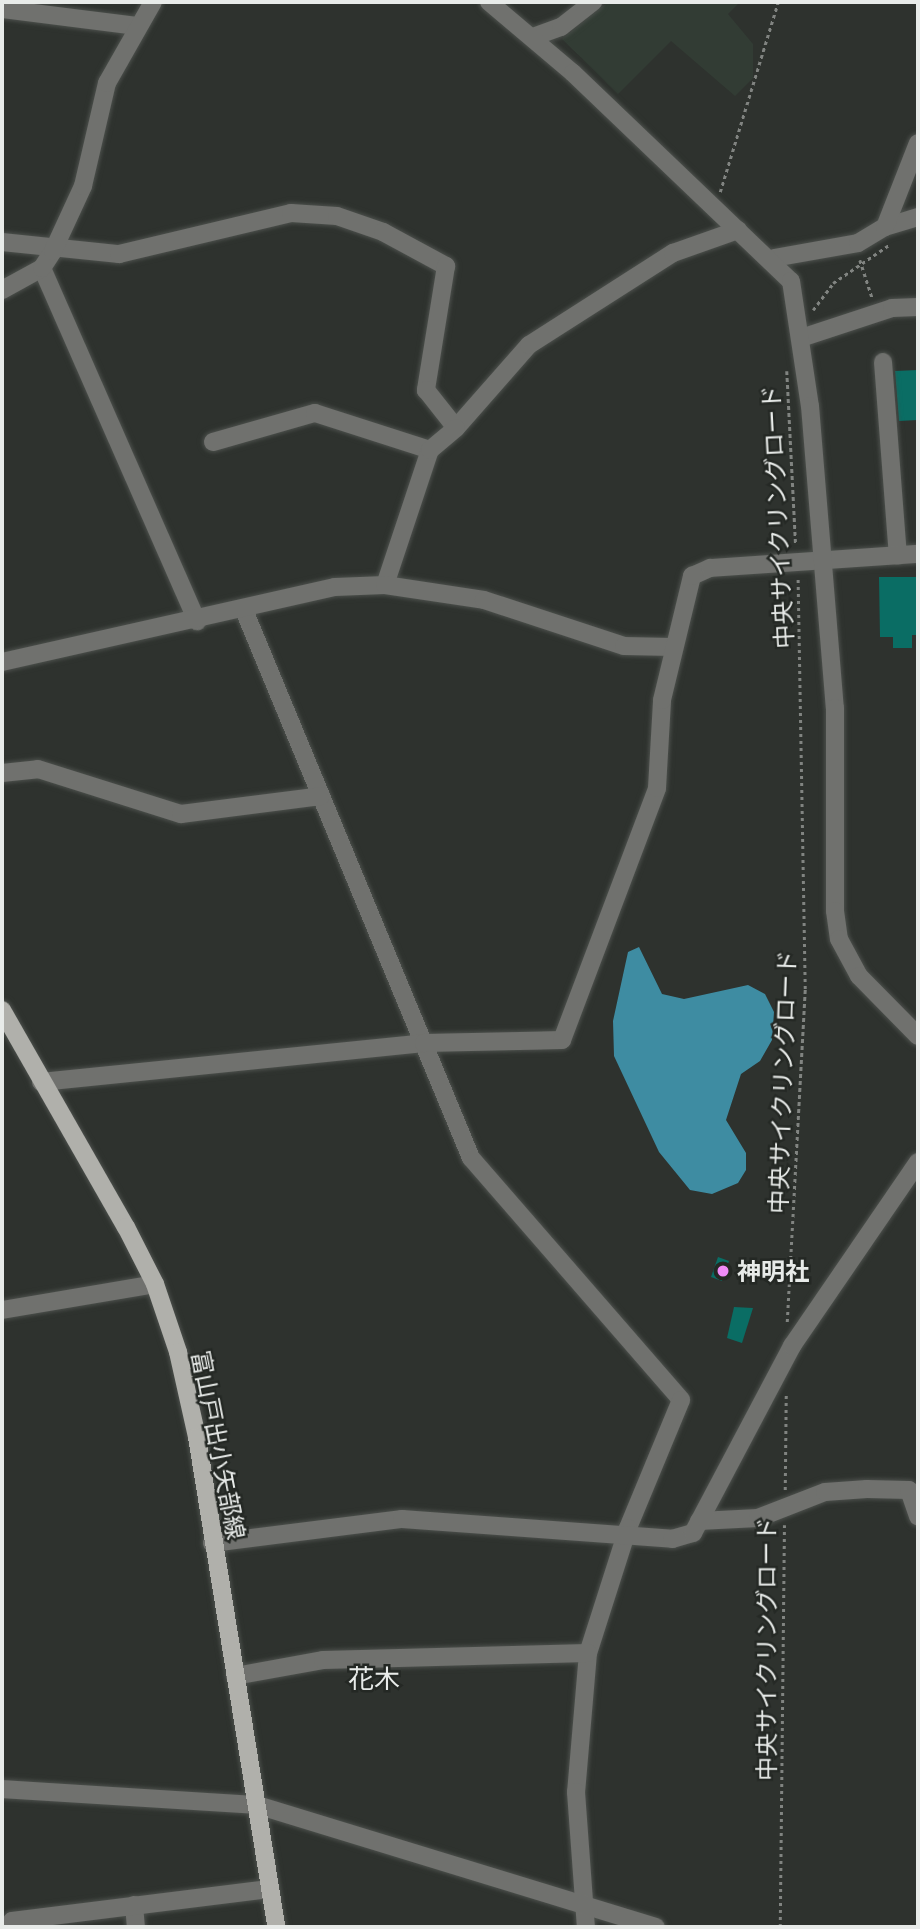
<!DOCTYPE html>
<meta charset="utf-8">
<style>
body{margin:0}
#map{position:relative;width:920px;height:1929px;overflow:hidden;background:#2e322e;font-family:"Exo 2","Noto Sans JP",sans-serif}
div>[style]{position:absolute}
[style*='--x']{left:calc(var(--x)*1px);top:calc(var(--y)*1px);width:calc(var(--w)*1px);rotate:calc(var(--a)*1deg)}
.built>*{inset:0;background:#323c34}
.water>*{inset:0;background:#3e8ca2}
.building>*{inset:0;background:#0a6d64}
.path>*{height:2.5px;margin-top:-1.25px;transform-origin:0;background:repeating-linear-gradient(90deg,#818481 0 3.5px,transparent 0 7px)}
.roads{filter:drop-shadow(0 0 2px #4c504c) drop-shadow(0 0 2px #4c504c)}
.minor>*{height:18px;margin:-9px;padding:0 9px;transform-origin:9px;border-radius:9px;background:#70716e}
.tertiary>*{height:18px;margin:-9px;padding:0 9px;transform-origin:9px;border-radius:9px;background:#70716e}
.primary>*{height:18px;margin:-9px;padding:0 9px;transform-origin:9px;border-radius:9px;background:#b0b0ab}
.dots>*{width:19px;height:19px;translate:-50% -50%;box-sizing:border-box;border:4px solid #242824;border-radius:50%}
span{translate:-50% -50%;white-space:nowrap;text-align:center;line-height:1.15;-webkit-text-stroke:5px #242824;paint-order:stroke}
.street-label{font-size:24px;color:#e8ebe9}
.poi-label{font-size:24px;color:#e8ebe9;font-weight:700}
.left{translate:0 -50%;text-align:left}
.neighbourhood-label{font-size:26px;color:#e8ebe9}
.frame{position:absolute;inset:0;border:4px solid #e8ebe9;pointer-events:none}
</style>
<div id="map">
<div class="built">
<div style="clip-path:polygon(608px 2px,740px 2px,728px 14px,753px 44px,753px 78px,735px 96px,671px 41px,618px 94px,562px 39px)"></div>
</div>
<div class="water">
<div style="clip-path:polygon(639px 947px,662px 994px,684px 999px,748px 985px,765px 994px,774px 1012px,772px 1040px,760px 1061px,741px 1074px,726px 1120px,746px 1153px,746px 1170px,738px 1183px,712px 1194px,690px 1190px,659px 1152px,614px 1056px,613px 1021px,628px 952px)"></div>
</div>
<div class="building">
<div style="clip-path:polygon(918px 370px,918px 420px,899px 421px,895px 371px)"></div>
<div style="clip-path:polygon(879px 577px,918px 577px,918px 635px,912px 635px,912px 648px,893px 648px,893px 637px,880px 637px)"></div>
<div style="clip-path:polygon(718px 1257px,729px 1261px,722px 1281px,711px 1277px)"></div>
<div style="clip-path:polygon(734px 1307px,753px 1308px,742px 1343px,727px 1338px)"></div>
</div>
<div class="path">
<div style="--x:720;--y:192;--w:199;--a:-73"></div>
<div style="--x:860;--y:260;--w:39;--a:72"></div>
<div style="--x:813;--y:310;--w:34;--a:-53"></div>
<div style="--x:833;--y:283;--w:68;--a:-34.2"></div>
<div style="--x:787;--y:371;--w:175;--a:87.1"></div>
<div style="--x:787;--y:1322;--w:333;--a:-86.9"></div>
<div style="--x:805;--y:989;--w:412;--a:-91"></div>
<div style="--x:785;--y:1490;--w:95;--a:-89.4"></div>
<div style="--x:780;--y:1927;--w:402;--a:-89.4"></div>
</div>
<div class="roads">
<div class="minor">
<div style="--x:2;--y:9;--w:135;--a:7.2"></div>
<div style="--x:533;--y:37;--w:30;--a:-20"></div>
<div style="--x:561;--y:27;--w:41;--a:-38"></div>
<div style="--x:885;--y:227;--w:34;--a:-17"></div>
<div style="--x:2;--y:242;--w:118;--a:5.9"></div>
<div style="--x:119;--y:254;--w:177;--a:-13.4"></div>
<div style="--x:291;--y:213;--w:46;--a:3.7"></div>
<div style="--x:337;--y:216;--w:49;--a:19.2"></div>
<div style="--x:383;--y:232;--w:72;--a:28.4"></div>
<div style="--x:446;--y:266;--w:126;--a:99.2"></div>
<div style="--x:426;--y:390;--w:48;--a:51.7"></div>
<div style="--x:456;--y:428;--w:111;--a:-48.7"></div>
<div style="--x:529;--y:345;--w:171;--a:-32.6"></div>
<div style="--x:673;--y:253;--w:69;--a:-19.5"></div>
<div style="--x:774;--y:258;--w:85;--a:-10.1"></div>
<div style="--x:858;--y:243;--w:31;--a:-31"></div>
<div style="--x:885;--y:227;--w:90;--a:-68.6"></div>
<div style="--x:42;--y:268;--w:386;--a:66.3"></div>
<div style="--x:2;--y:290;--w:46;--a:-28.8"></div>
<div style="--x:42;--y:268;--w:20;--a:-57"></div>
<div style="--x:53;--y:251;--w:72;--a:-65.2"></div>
<div style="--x:83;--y:186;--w:106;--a:-76.9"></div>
<div style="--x:107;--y:83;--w:93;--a:-60.4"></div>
<div style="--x:801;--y:338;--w:96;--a:-18.2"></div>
<div style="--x:892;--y:308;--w:26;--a:-2"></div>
<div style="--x:883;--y:362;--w:194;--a:85.6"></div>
<div style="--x:213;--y:442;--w:106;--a:-15.9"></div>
<div style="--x:315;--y:413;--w:121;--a:17.8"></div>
<div style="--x:385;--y:585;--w:142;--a:-71.6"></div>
<div style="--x:430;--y:450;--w:34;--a:-40"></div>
<div style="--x:244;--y:610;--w:593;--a:67.5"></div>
<div style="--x:471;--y:1158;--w:320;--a:49"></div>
<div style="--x:681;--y:1400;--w:139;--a:112.5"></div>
<div style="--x:628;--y:1528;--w:131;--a:107.7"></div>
<div style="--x:588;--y:1653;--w:140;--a:94.9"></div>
<div style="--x:576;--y:1792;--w:135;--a:85.8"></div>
<div style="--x:2;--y:662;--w:341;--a:-12.7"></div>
<div style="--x:335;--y:587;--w:50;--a:-2.3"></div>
<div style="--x:385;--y:585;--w:100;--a:8.6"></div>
<div style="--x:484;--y:600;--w:147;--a:18.2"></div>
<div style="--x:624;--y:646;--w:49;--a:1.2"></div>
<div style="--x:2;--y:773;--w:36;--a:-6"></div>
<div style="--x:38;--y:769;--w:150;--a:17.5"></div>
<div style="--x:181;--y:814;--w:141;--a:-7.3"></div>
<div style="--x:41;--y:1082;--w:385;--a:-5.8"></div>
<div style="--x:424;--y:1043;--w:138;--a:-1.2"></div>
<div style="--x:562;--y:1040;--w:269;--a:-69.3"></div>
<div style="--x:657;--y:788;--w:88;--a:-86.7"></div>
<div style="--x:662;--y:700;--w:128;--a:-76.4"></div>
<div style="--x:692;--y:576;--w:20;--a:-24"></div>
<div style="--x:710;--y:568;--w:208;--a:-3.9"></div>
<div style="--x:2;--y:1310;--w:155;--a:-9.6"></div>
<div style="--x:699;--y:1521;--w:59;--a:-2.9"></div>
<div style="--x:758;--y:1518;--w:72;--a:-21.2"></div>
<div style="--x:825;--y:1492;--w:42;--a:-4.1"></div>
<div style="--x:867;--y:1489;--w:42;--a:1.4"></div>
<div style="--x:909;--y:1490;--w:28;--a:71"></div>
<div style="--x:212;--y:1543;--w:192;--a:-7.2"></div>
<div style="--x:402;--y:1519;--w:271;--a:4.2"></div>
<div style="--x:672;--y:1539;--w:22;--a:-16"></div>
<div style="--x:693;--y:1533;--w:212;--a:-62.1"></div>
<div style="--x:792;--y:1346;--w:223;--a:-55.6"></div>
<div style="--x:235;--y:1676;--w:89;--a:-10.3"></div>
<div style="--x:323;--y:1660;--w:265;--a:-1.5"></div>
<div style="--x:2;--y:1789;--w:256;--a:3.6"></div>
<div style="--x:134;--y:1905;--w:22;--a:85"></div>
<div style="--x:11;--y:1927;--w:6;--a:-81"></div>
<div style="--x:12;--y:1921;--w:259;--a:-7.1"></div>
</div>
<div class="tertiary">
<div style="--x:489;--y:2;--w:110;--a:40.2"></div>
<div style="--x:573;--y:73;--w:301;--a:43.7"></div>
<div style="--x:791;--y:281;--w:126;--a:81.4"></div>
<div style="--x:810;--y:406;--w:303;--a:85.3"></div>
<div style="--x:835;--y:708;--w:203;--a:90"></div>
<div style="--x:835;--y:911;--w:28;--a:82"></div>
<div style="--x:839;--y:939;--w:42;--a:61.6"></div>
<div style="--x:859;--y:976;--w:84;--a:45.5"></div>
<div style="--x:257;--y:1805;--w:417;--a:17"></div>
</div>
<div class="primary">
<div style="--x:2;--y:1010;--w:250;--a:60.3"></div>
<div style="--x:126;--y:1227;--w:64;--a:63"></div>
<div style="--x:155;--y:1284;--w:72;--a:71.3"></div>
<div style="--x:178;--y:1352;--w:87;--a:77.4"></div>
<div style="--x:197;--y:1437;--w:496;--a:80.8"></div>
</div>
</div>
<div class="dots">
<div style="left:723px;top:1271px;background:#ef8bf7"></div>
</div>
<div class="street-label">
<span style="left:777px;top:517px;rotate:-93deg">中央サイクリングロード</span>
<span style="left:782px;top:1082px;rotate:-88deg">中央サイクリングロード</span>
<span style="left:219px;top:1445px;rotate:79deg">富山戸出小矢部線</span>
<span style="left:766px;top:1649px;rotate:-90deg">中央サイクリングロード</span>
</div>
<div class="poi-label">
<span class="left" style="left:737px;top:1271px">神明社</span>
</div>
<div class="neighbourhood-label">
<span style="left:374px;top:1678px">花木</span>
</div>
<div class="frame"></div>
</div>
